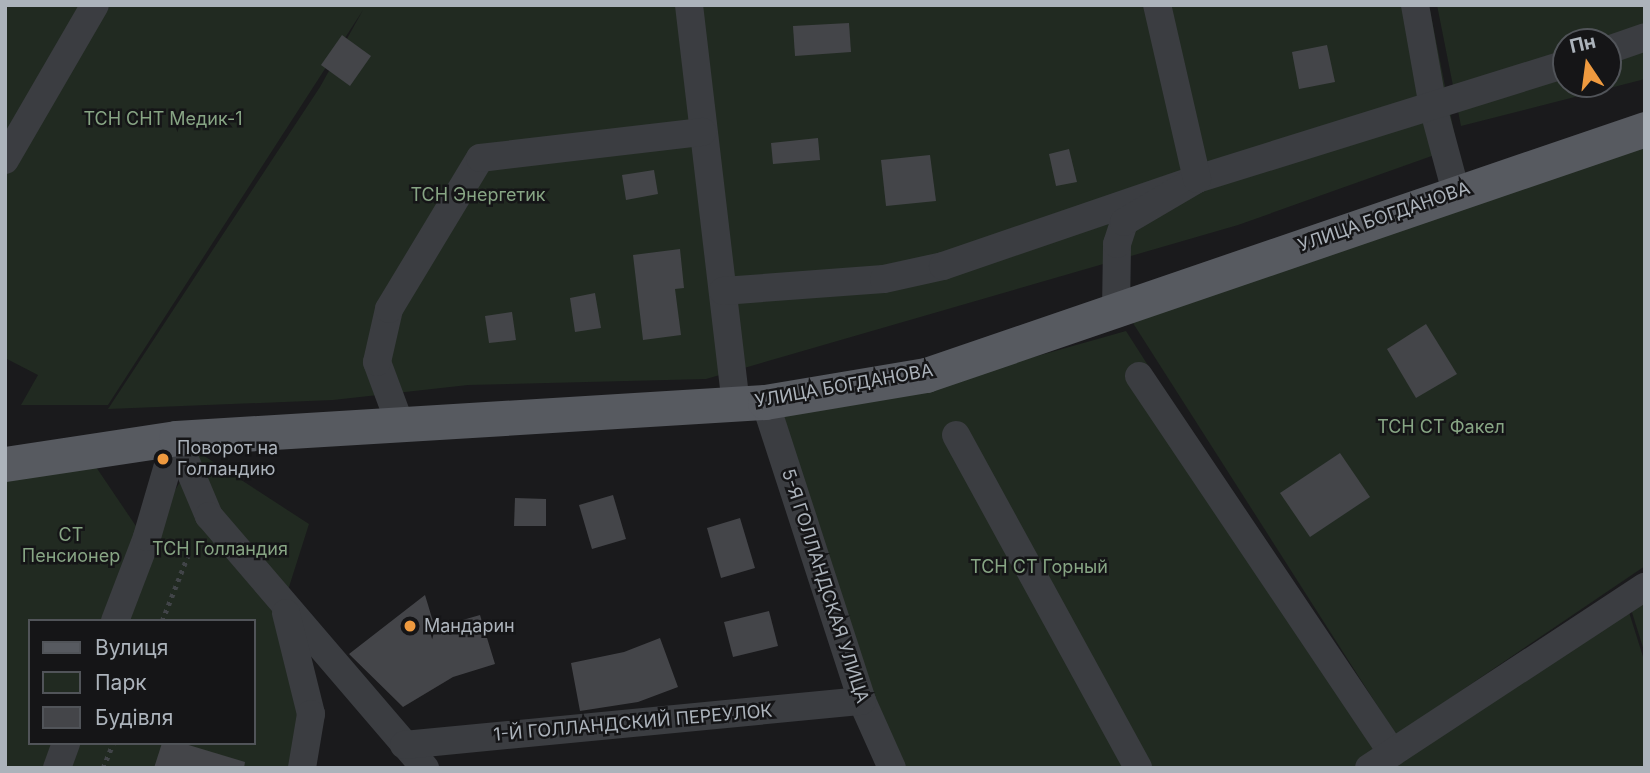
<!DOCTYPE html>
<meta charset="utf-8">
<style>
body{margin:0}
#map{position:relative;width:1650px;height:773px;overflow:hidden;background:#1a1a1c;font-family:Inter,sans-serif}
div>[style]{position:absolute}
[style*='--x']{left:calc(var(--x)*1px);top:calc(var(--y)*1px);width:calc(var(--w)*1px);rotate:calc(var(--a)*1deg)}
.green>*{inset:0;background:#212a21}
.building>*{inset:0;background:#444549}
.path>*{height:4.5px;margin-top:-2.25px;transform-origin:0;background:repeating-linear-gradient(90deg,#414448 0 3.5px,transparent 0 8.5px)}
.minor>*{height:28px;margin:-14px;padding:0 14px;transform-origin:14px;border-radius:14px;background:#3b3d41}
.major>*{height:35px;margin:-17.5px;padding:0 17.5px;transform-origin:17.5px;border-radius:17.5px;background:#575a60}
.dots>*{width:19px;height:19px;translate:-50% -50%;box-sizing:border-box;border:4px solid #151517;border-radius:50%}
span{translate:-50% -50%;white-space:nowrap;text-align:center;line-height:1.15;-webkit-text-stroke:5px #151517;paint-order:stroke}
.park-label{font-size:18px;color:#87a584}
.street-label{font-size:18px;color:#acb3bb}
.poi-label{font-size:18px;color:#acb3bb}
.left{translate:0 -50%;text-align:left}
.frame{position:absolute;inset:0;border:7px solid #acb3bb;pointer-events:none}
.legend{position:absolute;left:28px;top:619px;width:228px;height:126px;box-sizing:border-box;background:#151517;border:2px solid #515459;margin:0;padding:9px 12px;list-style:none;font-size:21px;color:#acb3bb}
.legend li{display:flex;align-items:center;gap:14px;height:35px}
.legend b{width:35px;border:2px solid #515459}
.north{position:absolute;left:1552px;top:28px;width:70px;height:70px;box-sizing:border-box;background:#151517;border:2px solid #515459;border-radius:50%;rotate:347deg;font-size:19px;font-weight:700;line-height:28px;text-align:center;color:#acb3bb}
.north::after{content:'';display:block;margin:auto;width:24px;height:32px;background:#ef9a3f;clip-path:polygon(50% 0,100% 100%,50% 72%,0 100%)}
</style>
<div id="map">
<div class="green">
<div style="clip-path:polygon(5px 5px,88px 5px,5px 147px)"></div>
<div style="clip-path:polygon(101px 5px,1429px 5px,1457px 147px,1238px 225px,706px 379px,468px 385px,333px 400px,108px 409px,320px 87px,363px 10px,108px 405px,21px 405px,38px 375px,5px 358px,5px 168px)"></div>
<div style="clip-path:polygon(evenodd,1437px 5px,1645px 5px,1645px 79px,1461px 126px,1437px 5px,1566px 42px,1608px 42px,1608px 84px,1566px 84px,1566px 42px)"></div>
<div style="clip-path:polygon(1645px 142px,1645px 566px,1396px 735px,1131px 320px)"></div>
<div style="clip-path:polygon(1126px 331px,1399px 757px,1628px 609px,1645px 663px,1645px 768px,901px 768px,869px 698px,779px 414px,938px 384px)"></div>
<div style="clip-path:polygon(198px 452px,309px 524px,282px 609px,309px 713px,299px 768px,60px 768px,69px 743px,254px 743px,254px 621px,116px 621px,147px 537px)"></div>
<div style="clip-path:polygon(94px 464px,144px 538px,112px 621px,30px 621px,30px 743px,65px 743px,56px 768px,5px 768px,5px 477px)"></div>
<div style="clip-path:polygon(1645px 576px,1645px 654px,1625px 590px)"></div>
</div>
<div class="building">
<div style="clip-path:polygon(849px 23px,851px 52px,795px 56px,793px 26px)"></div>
<div style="clip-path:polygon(342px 35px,371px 56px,350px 86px,321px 65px)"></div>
<div style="clip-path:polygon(1327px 45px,1335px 82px,1299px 89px,1292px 52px)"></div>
<div style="clip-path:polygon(818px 138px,820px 160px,773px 164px,771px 143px)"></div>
<div style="clip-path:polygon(1069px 149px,1077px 182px,1056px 186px,1049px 154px)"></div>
<div style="clip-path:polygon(930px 155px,936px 201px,886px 206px,881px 160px)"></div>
<div style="clip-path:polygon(654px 170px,658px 194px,626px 200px,622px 175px)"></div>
<div style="clip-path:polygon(680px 249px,684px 288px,675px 289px,681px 335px,643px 340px,633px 255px)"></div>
<div style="clip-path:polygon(595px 293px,601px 328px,575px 332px,570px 298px)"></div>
<div style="clip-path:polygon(512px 312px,516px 340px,489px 343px,485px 316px)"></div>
<div style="clip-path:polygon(1426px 324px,1457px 374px,1416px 398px,1387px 349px)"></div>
<div style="clip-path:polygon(1340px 453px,1370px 497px,1310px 537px,1280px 493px)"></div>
<div style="clip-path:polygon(613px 495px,626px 539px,592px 549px,579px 505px)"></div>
<div style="clip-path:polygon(515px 498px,546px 499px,546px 526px,514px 526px)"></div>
<div style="clip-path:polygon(740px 518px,755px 568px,721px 578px,707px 528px)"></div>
<div style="clip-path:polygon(425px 595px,435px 628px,480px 615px,495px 664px,453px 677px,403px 707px,349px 654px)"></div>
<div style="clip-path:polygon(769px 611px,778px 646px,733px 657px,724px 622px)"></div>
<div style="clip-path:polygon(660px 638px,678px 687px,638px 702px,580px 711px,571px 663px,624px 652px)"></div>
<div style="clip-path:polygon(162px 743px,182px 743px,245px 762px,244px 768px,154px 768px)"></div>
</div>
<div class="path">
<div style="--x:162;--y:621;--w:71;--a:-68.5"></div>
<div style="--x:103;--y:768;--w:27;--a:-68"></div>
</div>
<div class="minor">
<div style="--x:689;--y:5;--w:402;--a:83.3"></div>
<div style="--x:1415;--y:5;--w:104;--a:80"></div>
<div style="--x:1433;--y:107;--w:88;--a:74.9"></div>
<div style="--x:1608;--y:50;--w:39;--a:-19"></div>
<div style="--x:5;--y:160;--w:179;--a:-59.9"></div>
<div style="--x:723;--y:291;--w:161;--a:-4.3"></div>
<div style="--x:884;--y:279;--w:60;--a:-12.4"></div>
<div style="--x:943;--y:266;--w:268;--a:-18.9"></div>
<div style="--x:1197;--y:179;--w:387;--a:-17.3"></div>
<div style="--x:1116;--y:310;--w:66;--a:-89.1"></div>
<div style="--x:1117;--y:244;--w:23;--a:-72"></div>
<div style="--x:1124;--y:222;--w:85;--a:-30.5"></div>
<div style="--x:1197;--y:179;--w:179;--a:-102.9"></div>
<div style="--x:1139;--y:376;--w:454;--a:56.1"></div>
<div style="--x:765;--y:402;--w:314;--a:72"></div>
<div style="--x:862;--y:701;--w:73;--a:65.9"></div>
<div style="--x:400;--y:424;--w:66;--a:-110.4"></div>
<div style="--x:377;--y:362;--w:54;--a:-77.2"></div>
<div style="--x:389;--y:309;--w:176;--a:-58.9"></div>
<div style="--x:480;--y:158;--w:224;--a:-6.7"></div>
<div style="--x:956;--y:435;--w:379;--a:61.3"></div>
<div style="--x:176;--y:438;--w:85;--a:67.1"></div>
<div style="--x:209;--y:516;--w:332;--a:49.4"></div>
<div style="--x:286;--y:613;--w:104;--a:76.1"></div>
<div style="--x:311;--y:714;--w:55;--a:99.5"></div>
<div style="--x:115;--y:621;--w:90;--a:-69.1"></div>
<div style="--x:147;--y:537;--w:103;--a:-73.7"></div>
<div style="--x:404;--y:745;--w:460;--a:-5.5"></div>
<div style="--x:57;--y:768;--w:27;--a:-70"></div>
<div style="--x:1369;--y:768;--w:330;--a:-33.3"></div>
</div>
<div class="major">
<div style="--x:5;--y:464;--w:173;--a:-8.6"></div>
<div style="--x:176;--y:438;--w:590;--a:-3.5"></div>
<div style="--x:765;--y:402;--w:163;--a:-9.5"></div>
<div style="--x:926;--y:375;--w:760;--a:-18.89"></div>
</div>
<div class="dots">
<div style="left:163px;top:459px;background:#ef9a3f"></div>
<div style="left:410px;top:626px;background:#ef9a3f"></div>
</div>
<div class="park-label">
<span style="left:163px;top:119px">ТСН СНТ Медик-1</span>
<span style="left:478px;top:195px">ТСН Энергетик</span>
<span style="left:1441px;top:427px">ТСН СТ Факел</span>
<span style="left:71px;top:546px">СТ<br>Пенсионер</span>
<span style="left:220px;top:549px">ТСН Голландия</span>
<span style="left:1039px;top:567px">ТСН СТ Горный</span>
</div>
<div class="street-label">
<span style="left:1384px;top:217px;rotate:-19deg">УЛИЦА БОГДАНОВА</span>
<span style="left:844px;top:386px;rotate:-10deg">УЛИЦА БОГДАНОВА</span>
<span style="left:825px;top:586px;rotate:72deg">5-Я ГОЛЛАНДСКАЯ УЛИЦА</span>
<span style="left:633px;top:723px;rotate:-5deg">1-Й ГОЛЛАНДСКИЙ ПЕРЕУЛОК</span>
</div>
<div class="poi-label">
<span class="left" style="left:177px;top:459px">Поворот на<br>Голландию</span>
<span class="left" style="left:424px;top:626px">Мандарин</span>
</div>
<div class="frame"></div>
<ul class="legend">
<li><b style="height:9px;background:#575a60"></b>Вулиця</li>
<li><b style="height:19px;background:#212a21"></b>Парк</li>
<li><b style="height:19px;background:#444549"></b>Будівля</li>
</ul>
<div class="north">Пн</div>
</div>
